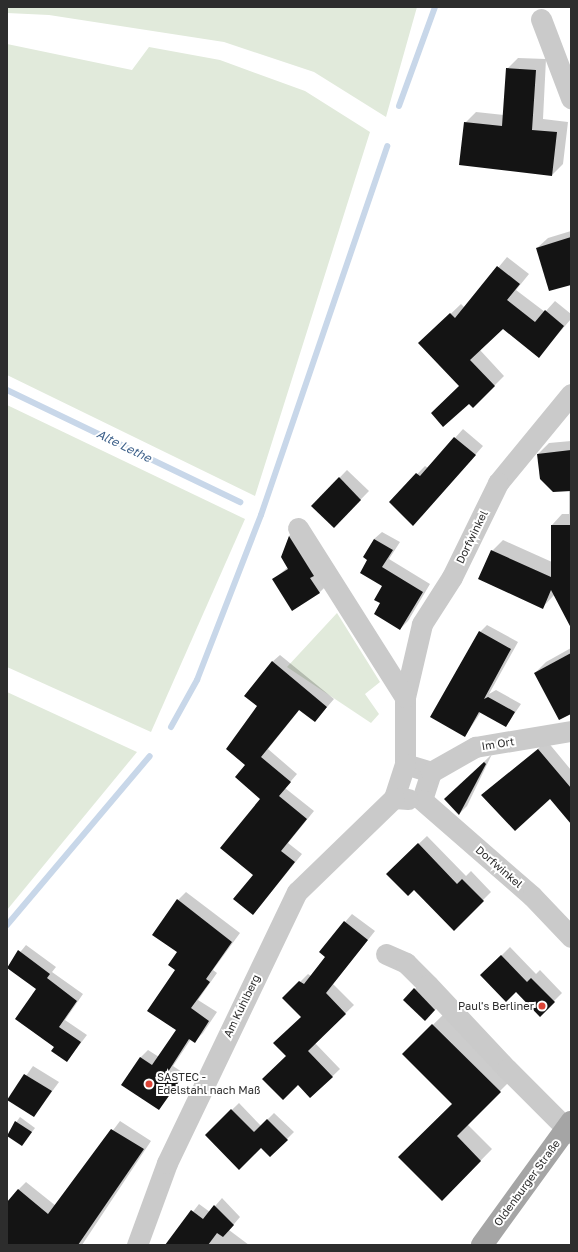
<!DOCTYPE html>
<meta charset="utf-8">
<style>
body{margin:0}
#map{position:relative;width:578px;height:1252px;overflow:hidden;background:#fff;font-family:"Golos Text",sans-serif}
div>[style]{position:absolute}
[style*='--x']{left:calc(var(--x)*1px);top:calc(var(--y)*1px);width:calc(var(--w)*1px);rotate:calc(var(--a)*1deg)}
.green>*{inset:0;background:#e1eadb}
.shadow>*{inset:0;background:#0003}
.stream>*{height:6px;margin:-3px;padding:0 3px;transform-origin:3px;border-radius:3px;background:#c8d7e9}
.building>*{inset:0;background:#141414}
.minor>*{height:21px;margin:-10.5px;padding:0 10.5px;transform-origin:10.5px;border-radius:10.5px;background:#cacaca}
.major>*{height:22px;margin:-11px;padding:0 11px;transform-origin:11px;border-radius:11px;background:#a5a5a5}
.dots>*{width:11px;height:11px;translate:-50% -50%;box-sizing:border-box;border:2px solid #fff;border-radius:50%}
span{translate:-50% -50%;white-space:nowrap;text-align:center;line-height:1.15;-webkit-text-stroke:4px #fff;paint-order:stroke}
.street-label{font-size:11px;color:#2d2d2d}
.poi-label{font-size:11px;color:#2d2d2d}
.right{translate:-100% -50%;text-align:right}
.left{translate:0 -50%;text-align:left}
.water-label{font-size:12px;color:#3f628b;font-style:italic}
.frame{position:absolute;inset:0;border:8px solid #2d2d2d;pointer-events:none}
</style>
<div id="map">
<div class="green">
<div style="clip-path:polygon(7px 7px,417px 7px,386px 117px,314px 72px,224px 42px,49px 15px,7px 13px)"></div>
<div style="clip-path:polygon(7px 44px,132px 70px,149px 47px,220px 60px,305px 91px,370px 132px,255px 496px,7px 375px)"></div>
<div style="clip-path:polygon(7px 405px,245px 519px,151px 732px,7px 667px)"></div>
<div style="clip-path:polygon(337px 613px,380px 682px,365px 694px,379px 714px,371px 723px,287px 667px)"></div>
<div style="clip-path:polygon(7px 692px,137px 752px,7px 910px)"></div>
</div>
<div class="shadow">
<div style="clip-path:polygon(518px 58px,546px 59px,543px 119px,568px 122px,563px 164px,552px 175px,465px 123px,476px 112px,504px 115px,507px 69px)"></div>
<div style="clip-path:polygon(571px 231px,571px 284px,537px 248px,548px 238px)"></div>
<div style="clip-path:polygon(507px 257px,529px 274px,516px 290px,545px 312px,555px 301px,571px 314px,571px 319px,539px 356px,503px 328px,480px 350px,504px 376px,473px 407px,460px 386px,420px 343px,461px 304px,465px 308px)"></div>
<div style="clip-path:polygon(463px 429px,483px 446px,421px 517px,390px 502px,425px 466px,428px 468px)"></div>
<div style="clip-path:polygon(571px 441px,571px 625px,555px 594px,542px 608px,492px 551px,503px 540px,552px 562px,552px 525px,562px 514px,569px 514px,569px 490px,538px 454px,549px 443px)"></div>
<div style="clip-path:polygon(347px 470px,369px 491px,334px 527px,312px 506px)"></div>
<div style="clip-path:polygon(296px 529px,326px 586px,319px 593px,274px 579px,288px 567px,282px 557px,289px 536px)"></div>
<div style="clip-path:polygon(382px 532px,400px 542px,389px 559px,430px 584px,408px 621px,400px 629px,382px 603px,383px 586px,369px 560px,374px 539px)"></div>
<div style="clip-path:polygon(487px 625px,518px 642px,489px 694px,496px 690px,521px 704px,506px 726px,481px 712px,465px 736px,480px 632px)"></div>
<div style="clip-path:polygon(571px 648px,571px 713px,535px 673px,546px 662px)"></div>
<div style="clip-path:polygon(280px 655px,334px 699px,315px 721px,300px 709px,268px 749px,297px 774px,285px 788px,314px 811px,288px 843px,302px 854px,260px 906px,254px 875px,262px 799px,246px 765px,259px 706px,272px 662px)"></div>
<div style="clip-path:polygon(547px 741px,571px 770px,571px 809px,550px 797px,483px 795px)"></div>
<div style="clip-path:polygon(492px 754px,467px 806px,459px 814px,454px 791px)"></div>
<div style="clip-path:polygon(427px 836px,466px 876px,471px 871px,491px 892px,454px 929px,414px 889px,387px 874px)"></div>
<div style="clip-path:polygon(186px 892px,240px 933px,213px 970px,217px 973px,198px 1000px,217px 1012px,203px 1033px,195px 1041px,191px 1039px,173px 1066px,185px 1074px,159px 1109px,140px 1058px,148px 1050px,159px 1057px,177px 1030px,178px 900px)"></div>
<div style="clip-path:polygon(352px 914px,375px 931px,333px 984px,354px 1005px,315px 1043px,340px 1069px,311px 1097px,287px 1056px,302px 1017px,284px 998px,308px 974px,311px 976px,326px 956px,345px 922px)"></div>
<div style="clip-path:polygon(26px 945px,56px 967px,52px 972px,83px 994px,65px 1020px,87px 1035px,67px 1061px,55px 1046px,38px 989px,8px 967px)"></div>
<div style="clip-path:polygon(510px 947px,536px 974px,540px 970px,562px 993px,540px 1015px,516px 991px,482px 975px)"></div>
<div style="clip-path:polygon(423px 981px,443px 1002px,425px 1020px,404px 1000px)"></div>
<div style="clip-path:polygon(445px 1013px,511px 1080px,467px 1124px,492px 1149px,442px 1200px,453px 1104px,403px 1054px)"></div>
<div style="clip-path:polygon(33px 1066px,59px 1082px,34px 1116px,9px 1100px)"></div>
<div style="clip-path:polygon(239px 1103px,261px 1126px,274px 1113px,294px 1132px,270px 1156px,261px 1146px,206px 1135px)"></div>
<div style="clip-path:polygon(20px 1117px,35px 1128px,22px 1145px,7px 1135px)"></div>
<div style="clip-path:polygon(120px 1121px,151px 1141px,82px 1245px,7px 1245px,7px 1204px,18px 1190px,26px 1182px,56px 1206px)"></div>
<div style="clip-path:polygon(222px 1198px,240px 1217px,229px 1230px,249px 1245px,167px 1245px,199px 1204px,210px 1212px)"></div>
</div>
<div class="stream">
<div style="--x:399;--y:106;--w:105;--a:-70"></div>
<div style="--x:7;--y:390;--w:259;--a:25.7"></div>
<div style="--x:171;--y:727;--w:54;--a:-61"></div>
<div style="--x:197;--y:680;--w:177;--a:-68.8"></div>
<div style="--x:261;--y:515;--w:390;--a:-71.1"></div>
<div style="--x:7;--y:925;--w:221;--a:-49.8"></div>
</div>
<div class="building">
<div style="clip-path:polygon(506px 68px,536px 70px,532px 130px,557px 132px,552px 176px,459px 165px,464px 122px,502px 126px)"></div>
<div style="clip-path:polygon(571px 237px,571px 285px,549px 291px,536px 248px)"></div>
<div style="clip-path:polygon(497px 266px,520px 284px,507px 300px,535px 322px,545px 310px,564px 326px,539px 358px,503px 329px,470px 360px,495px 386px,473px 408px,469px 404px,443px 427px,431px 413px,459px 386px,418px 343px,450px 313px,455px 318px)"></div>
<div style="clip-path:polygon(454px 437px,476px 455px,413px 526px,389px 502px,416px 473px,420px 476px)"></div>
<div style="clip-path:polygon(571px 450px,571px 491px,553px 492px,540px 479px,537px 454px)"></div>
<div style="clip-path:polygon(339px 477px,361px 500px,334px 528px,311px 506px)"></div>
<div style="clip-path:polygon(551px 525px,571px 525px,571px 628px,551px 590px,543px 609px,478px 579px,491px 550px,551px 577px)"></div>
<div style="clip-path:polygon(289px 536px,314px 576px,310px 578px,320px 593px,292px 611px,272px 579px,288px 569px,281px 557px)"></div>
<div style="clip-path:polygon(374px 539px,393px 550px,382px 567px,423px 592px,400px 630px,374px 614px,380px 603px,374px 600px,382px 586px,360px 573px,367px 560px,363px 557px)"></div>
<div style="clip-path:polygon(479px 631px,511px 649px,484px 699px,488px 697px,515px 712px,506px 727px,479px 712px,465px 737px,430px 717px)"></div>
<div style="clip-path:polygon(571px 653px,571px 714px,559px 720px,534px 673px)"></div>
<div style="clip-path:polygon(272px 661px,327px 707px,315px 722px,299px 710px,261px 757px,291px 782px,279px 796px,307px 819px,281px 851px,295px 862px,253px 915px,233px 899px,253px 875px,220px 848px,260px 799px,235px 777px,245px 765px,226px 749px,257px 706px,244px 696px)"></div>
<div style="clip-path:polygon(538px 749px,571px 788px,571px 824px,550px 799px,515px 831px,481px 795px)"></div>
<div style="clip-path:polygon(484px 762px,486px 764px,459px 815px,444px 799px)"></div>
<div style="clip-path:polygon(418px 843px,457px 884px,462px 879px,484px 901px,454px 931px,414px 890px,408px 896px,386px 874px)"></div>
<div style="clip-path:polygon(177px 899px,232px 942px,206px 979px,210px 982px,191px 1008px,209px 1021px,195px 1043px,189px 1039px,166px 1075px,178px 1083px,159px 1110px,121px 1085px,140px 1057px,152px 1065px,176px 1030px,147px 1011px,175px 970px,168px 965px,177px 952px,152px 935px)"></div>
<div style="clip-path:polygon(344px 921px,368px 940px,326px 993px,346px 1014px,308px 1051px,333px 1077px,310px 1098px,298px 1085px,283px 1100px,262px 1079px,286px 1056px,273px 1043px,301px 1017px,282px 998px,299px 981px,304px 984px,325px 957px,319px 952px)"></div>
<div style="clip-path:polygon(18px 950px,50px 974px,47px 978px,77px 1001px,59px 1027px,81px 1042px,67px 1062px,51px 1051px,54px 1047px,15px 1019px,36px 989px,7px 968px)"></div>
<div style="clip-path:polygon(501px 955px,527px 982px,531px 978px,555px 1002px,540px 1017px,516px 992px,506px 1002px,480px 975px)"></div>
<div style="clip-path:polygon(414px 988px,435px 1010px,425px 1021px,403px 1000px)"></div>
<div style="clip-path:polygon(432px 1024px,501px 1092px,457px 1136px,481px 1161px,442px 1201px,398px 1157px,452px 1104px,402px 1054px)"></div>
<div style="clip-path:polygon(24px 1074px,52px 1091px,34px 1117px,7px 1100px)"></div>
<div style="clip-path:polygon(231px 1109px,254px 1132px,267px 1119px,288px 1140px,270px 1157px,261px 1148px,239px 1170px,205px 1135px)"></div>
<div style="clip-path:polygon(15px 1121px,32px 1132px,22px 1146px,7px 1136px)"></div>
<div style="clip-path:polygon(111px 1129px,144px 1149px,78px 1245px,7px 1245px,7px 1202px,18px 1189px,48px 1214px)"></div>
<div style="clip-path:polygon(214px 1205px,234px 1225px,223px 1237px,217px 1233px,208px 1245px,165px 1245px,191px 1210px,203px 1219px)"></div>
</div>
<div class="minor">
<div style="--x:541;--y:19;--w:85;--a:69.2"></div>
<div style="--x:571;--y:394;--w:115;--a:129.4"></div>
<div style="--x:498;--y:483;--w:105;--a:116.1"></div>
<div style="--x:452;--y:577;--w:56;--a:122.6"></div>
<div style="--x:422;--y:624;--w:75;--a:103.1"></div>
<div style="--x:405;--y:697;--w:67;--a:90"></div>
<div style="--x:405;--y:764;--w:27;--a:17"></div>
<div style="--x:431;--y:772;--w:29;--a:108"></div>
<div style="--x:422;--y:800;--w:146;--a:41.1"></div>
<div style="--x:532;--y:896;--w:57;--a:46.4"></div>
<div style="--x:298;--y:528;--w:200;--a:57.7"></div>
<div style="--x:405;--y:764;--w:36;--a:108"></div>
<div style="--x:394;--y:798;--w:14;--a:4"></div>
<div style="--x:431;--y:772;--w:51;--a:-29.6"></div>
<div style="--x:475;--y:747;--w:97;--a:-9.5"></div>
<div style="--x:386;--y:954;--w:22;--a:24"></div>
<div style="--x:406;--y:963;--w:31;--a:45"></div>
<div style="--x:428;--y:985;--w:115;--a:46.8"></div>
<div style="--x:507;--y:1069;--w:91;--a:45"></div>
<div style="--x:137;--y:1245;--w:87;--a:-69.9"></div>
<div style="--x:167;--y:1163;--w:301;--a:-64.4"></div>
<div style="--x:297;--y:892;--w:135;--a:-44.1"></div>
</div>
<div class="major">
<div style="--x:482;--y:1245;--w:152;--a:-54.1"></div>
</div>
<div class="dots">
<div style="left:542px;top:1006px;background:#dc4437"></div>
<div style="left:149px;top:1084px;background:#dc4437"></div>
</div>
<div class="street-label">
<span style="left:472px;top:537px;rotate:-64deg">Dorfwinkel</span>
<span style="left:498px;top:744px;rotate:-9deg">Im Ort</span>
<span style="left:499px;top:867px;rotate:41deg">Dorfwinkel</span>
<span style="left:242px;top:1006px;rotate:-64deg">Am Kuhlberg</span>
<span style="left:527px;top:1183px;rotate:-54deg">Oldenburger Straße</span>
</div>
<div class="poi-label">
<span class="right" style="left:534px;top:1006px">Paul's Berliner</span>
<span class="left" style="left:157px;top:1084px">SASTEC -<br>Edelstahl nach Maß</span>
</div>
<div class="water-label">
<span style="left:124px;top:446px;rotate:26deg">Alte Lethe</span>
</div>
<div class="frame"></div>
</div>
